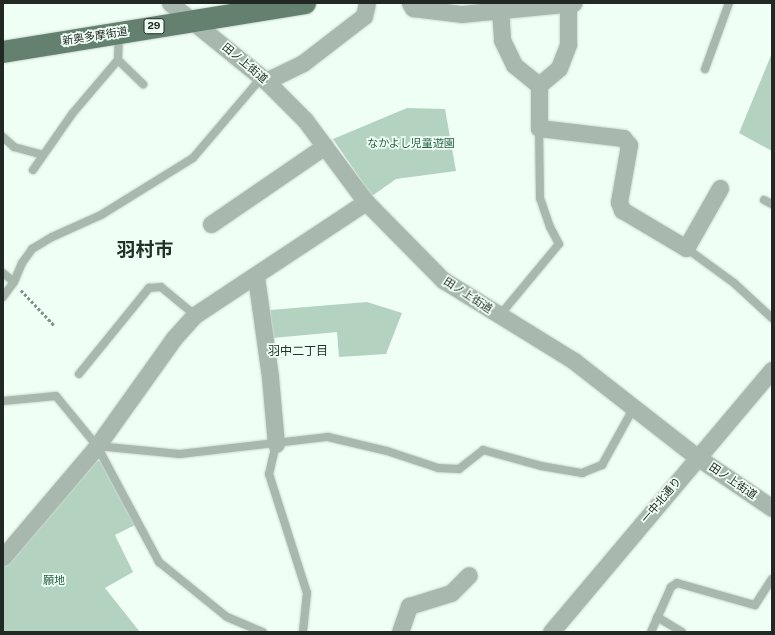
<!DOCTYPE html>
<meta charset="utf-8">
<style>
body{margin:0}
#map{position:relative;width:775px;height:635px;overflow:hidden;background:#f0fff6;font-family:"Public Sans","Noto Sans JP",sans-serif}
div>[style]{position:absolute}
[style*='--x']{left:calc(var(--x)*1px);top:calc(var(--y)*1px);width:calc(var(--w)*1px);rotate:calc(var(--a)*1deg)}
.green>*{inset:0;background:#b3d2bf}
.path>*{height:2.5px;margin-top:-1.25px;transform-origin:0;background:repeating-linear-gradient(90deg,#859089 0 3px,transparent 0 5px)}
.roads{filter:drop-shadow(0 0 1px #cbd8d0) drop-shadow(0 0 1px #cbd8d0)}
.lane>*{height:8px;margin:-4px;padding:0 4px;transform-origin:4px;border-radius:4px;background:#a8b8ae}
.street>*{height:17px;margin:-8.5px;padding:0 8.5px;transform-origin:8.5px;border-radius:8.5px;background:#a8b8ae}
.primary>*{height:22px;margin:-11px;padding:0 11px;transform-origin:11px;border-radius:11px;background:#64806f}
span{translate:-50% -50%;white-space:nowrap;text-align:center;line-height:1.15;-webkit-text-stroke:3.5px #f0fff6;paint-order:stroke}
.shield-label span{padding:1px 3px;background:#f0fff6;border:1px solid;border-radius:3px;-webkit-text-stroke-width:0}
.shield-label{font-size:10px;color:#222925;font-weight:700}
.street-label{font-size:11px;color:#222925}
.park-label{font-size:11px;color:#266042}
.neighbourhood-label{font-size:12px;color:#233229}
.town-label{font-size:19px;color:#233229;font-weight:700}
.frame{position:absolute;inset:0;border:4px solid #222925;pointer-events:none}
</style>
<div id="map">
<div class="green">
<div style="clip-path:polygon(772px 53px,772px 151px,739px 133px)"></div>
<div style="clip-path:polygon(407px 108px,445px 109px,456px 171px,396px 179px,372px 196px,333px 139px)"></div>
<div style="clip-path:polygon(367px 302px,402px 313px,386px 354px,339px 357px,337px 332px,273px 338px,270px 310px)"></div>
<div style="clip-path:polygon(95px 460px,103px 462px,135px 525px,115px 535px,133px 572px,105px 588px,140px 632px,3px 632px,3px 561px)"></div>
</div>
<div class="path">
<div style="--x:21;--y:290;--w:48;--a:46.7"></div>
</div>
<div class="roads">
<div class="lane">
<div style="--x:118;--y:60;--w:35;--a:44"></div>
<div style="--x:705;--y:69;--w:70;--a:-70"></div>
<div style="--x:3;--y:137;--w:15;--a:42"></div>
<div style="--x:14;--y:147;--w:30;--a:15"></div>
<div style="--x:33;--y:170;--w:68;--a:-55.1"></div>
<div style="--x:72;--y:114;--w:71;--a:-49.6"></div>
<div style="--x:118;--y:60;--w:25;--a:-88"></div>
<div style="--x:764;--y:200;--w:9;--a:27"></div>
<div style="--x:686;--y:248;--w:59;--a:36.1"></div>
<div style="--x:734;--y:283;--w:52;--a:42.6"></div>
<div style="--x:3;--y:273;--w:14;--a:39"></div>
<div style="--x:14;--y:282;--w:21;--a:-67"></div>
<div style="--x:22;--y:263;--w:17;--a:-54"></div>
<div style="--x:32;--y:249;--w:23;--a:-31"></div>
<div style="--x:52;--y:237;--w:54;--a:-24.2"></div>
<div style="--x:101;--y:215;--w:108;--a:-31.8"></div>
<div style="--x:193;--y:158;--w:97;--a:-49.6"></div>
<div style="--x:256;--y:84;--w:10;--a:-17"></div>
<div style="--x:3;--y:297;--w:19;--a:-54"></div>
<div style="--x:500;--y:315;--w:92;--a:-50.3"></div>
<div style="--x:559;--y:244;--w:19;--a:-118"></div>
<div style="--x:550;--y:227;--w:31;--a:-109"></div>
<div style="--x:540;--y:198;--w:70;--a:-90.8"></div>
<div style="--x:79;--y:374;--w:111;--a:-50.9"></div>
<div style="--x:149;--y:288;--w:12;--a:-5"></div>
<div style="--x:161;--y:287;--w:44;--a:39.5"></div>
<div style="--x:3;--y:401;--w:53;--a:-5.4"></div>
<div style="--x:56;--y:396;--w:65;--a:50.6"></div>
<div style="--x:97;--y:446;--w:132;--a:61.9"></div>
<div style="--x:159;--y:562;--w:87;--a:39"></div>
<div style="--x:227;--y:617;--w:39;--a:23"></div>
<div style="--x:276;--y:444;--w:31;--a:103"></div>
<div style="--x:269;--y:474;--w:125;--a:72.3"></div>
<div style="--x:307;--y:593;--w:39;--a:96"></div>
<div style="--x:97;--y:446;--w:83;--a:5.5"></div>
<div style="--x:180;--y:454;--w:149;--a:-6.6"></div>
<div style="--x:328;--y:437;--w:61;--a:13.3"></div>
<div style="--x:387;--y:451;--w:54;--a:18.4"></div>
<div style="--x:438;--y:468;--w:21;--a:3"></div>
<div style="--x:459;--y:469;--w:31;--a:-38"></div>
<div style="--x:483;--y:450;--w:60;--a:15.4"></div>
<div style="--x:541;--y:466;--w:42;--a:9.7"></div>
<div style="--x:582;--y:473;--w:22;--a:-22"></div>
<div style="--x:602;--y:465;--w:64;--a:-61"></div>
<div style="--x:657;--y:617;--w:29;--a:31"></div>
<div style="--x:651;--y:632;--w:49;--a:-66"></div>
<div style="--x:671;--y:587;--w:7;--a:-34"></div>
<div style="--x:677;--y:583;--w:81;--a:15.8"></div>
<div style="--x:755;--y:605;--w:31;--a:-57"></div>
</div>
<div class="street">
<div style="--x:170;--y:3;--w:124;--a:39.1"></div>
<div style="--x:266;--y:81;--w:55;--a:45"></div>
<div style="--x:305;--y:120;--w:102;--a:53.4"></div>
<div style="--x:366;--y:202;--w:110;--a:45.4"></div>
<div style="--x:443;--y:280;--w:154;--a:31.7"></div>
<div style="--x:574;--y:361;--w:156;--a:38"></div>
<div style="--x:697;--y:457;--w:91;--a:34.2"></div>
<div style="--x:410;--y:3;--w:6;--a:59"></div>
<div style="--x:413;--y:8;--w:48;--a:7.1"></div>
<div style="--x:461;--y:14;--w:113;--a:-5.6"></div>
<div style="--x:500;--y:9;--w:31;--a:86"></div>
<div style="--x:502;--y:40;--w:28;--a:64"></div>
<div style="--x:514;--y:65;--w:32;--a:39"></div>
<div style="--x:539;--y:85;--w:43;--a:90"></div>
<div style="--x:539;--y:128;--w:85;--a:6.8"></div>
<div style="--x:623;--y:138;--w:9;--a:49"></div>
<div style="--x:629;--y:145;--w:58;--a:100"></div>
<div style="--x:619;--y:202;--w:9;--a:69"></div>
<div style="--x:622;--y:210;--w:74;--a:30.7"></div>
<div style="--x:686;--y:248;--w:69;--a:-60.5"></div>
<div style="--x:266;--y:81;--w:41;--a:-25.9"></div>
<div style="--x:303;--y:63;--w:77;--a:-37.6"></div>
<div style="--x:364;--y:16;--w:13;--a:-77"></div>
<div style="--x:539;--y:85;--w:26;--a:-40"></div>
<div style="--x:559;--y:68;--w:26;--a:-69"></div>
<div style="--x:568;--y:44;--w:41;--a:-90"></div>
<div style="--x:211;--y:224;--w:138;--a:-34.4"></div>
<div style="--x:256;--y:277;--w:101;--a:82"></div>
<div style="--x:270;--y:377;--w:67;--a:84.9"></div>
<div style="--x:3;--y:557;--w:145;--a:-49.7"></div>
<div style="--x:97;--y:446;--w:133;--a:-54.5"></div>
<div style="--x:174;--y:338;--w:31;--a:-48"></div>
<div style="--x:195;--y:315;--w:205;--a:-33.5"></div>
<div style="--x:400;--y:632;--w:28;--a:-71"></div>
<div style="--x:409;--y:606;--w:44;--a:-17.2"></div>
<div style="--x:451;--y:593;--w:25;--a:-45"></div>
<div style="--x:551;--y:632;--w:343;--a:-49.9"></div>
</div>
<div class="primary">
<div style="--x:3;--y:52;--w:306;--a:-9.2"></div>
</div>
</div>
<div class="shield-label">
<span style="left:154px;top:26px">29</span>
</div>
<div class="street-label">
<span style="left:95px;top:36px;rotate:-9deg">新奥多摩街道</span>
<span style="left:245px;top:63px;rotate:40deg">田ノ上街道</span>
<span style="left:468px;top:295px;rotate:33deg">田ノ上街道</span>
<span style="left:733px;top:481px;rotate:34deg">田ノ上街道</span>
<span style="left:661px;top:500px;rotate:-50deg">一中北通り</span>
</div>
<div class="park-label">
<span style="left:411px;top:143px">なかよし児童遊園</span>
<span style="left:54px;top:580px">願地</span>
</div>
<div class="neighbourhood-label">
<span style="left:298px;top:352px">羽中二丁目</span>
</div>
<div class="town-label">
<span style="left:145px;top:250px">羽村市</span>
</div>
<div class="frame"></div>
</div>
